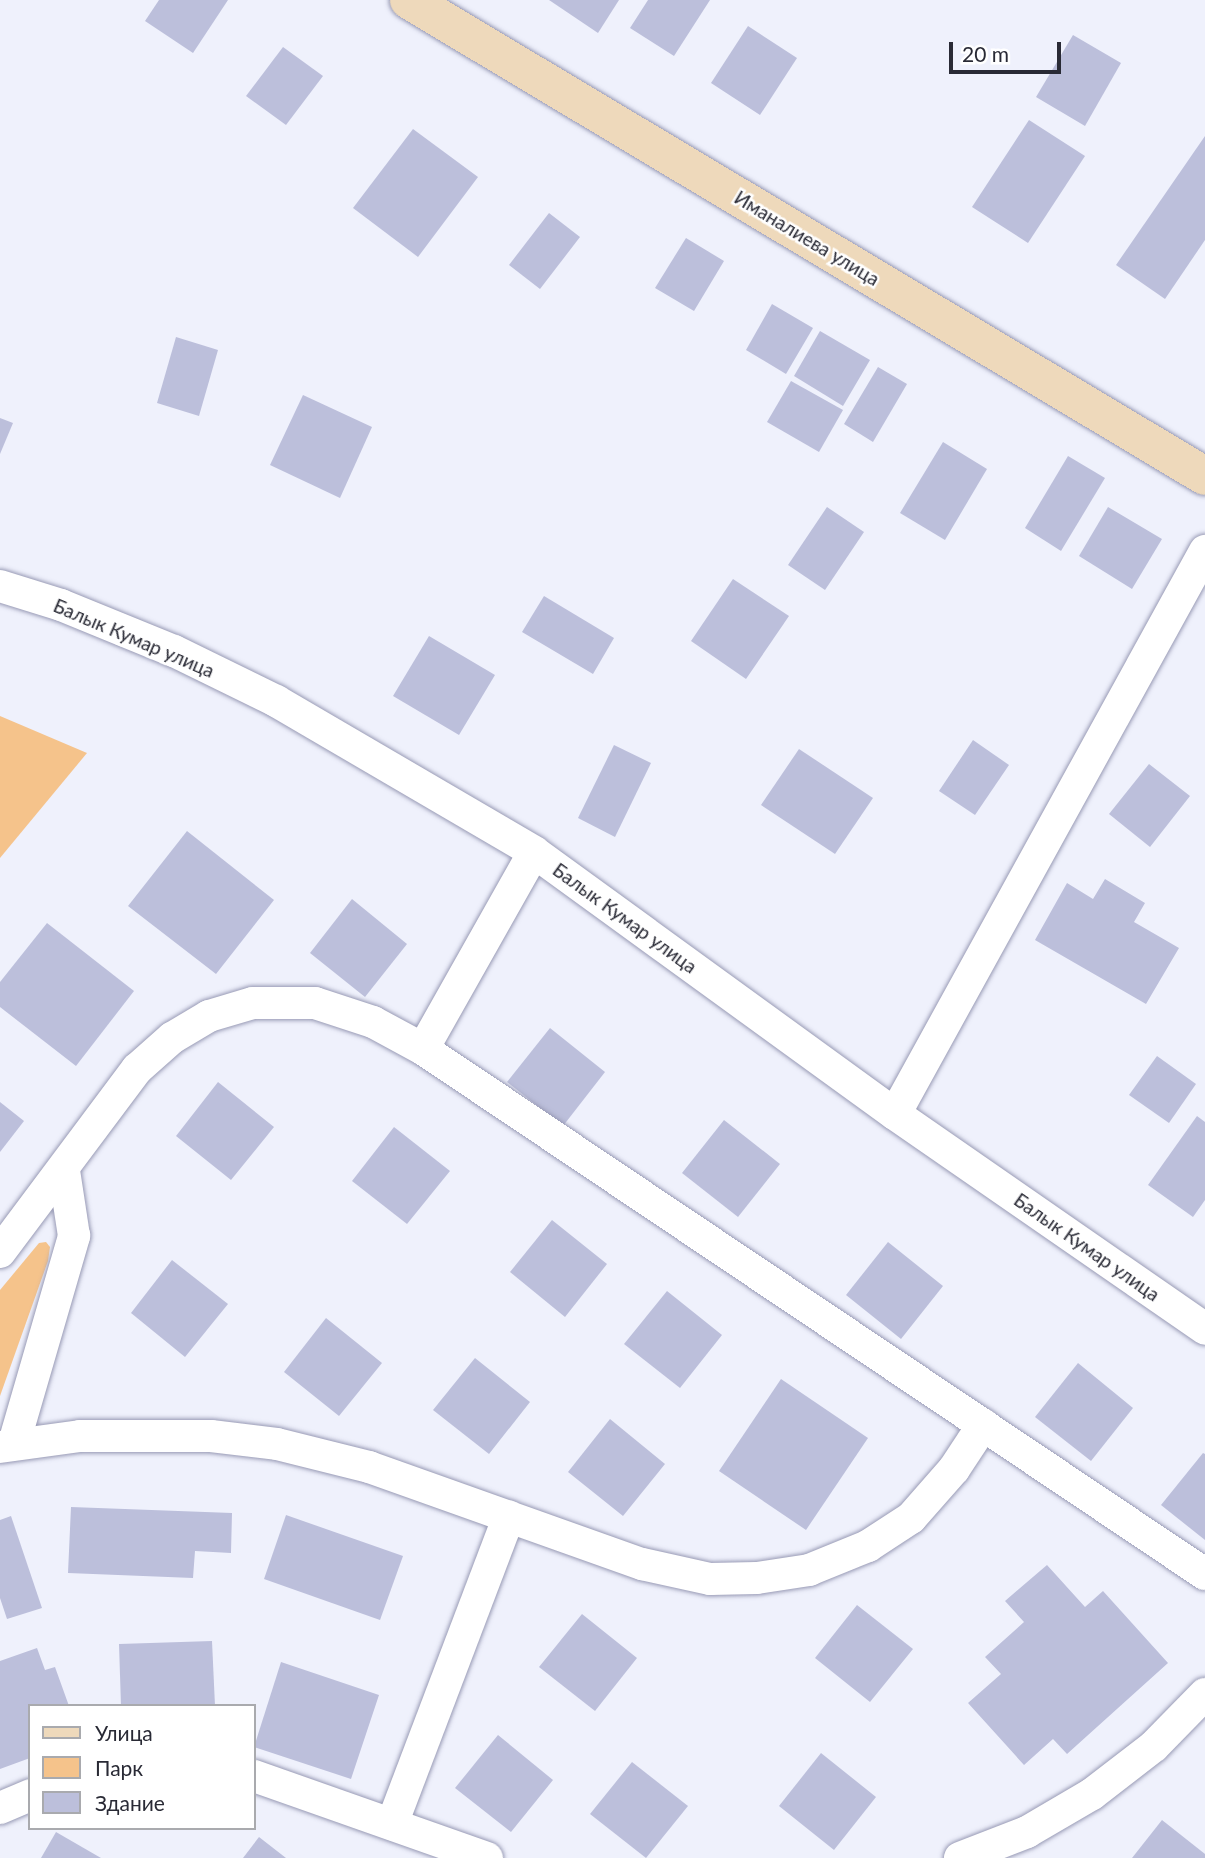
<!DOCTYPE html>
<meta charset="utf-8">
<style>
body{margin:0}
#map{position:relative;width:1205px;height:1858px;overflow:hidden;background:#eff1fc;font-family:Lato,sans-serif}
div>[style]{position:absolute}
[style*='--x']{left:calc(var(--x)*1px);top:calc(var(--y)*1px);width:calc(var(--w)*1px);rotate:calc(var(--a)*1deg)}
.green>*{inset:0;background:#f5c38b}
.building>*{inset:0;background:#bcbfdb}
.roads{filter:drop-shadow(0 0 2px #989ab5) drop-shadow(0 0 2px #989ab5)}
.street>*{height:32px;margin:-16px;padding:0 16px;transform-origin:16px;border-radius:16px;background:#fff}
.secondary>*{height:38px;margin:-19px;padding:0 19px;transform-origin:19px;border-radius:19px;background:#eed9bb}
span{translate:-50% -50%;white-space:nowrap;text-align:center;line-height:1.15;-webkit-text-stroke:5px #fff;paint-order:stroke}
.street-label{font-size:19px;color:#292a35}
.legend{position:absolute;left:28px;top:1704px;width:228px;height:126px;box-sizing:border-box;background:#fff;border:2px solid #a9aaae;margin:0;padding:9px 12px;list-style:none;font-size:21px;color:#292a35}
.legend li{display:flex;align-items:center;gap:14px;height:35px}
.legend b{width:35px;border:2px solid #a9aaae}
.scale{position:absolute;left:949px;top:42px;width:112px;height:32px;box-sizing:border-box;border:4px solid #292a35;border-top:0;padding-left:9px;font-size:21px;line-height:24px;white-space:nowrap;color:#292a35;-webkit-text-stroke:5px #fff;paint-order:stroke}
</style>
<div id="map">
<div class="green">
<div style="clip-path:polygon(0 716px,87px 753px,0 858px)"></div>
<div style="clip-path:polygon(46px 1242px,50px 1247px,48px 1261px,0 1396px,0 1290px,39px 1243px)"></div>
</div>
<div class="building">
<div style="clip-path:polygon(159px 0,228px 0,193px 53px,145px 21px)"></div>
<div style="clip-path:polygon(549px 0,619px 0,598px 33px)"></div>
<div style="clip-path:polygon(648px 0,710px 0,674px 56px,630px 28px)"></div>
<div style="clip-path:polygon(748px 26px,797px 58px,760px 115px,711px 83px)"></div>
<div style="clip-path:polygon(1073px 35px,1121px 63px,1085px 126px,1036px 97px)"></div>
<div style="clip-path:polygon(283px 47px,323px 76px,286px 125px,246px 96px)"></div>
<div style="clip-path:polygon(1029px 120px,1085px 156px,1028px 243px,972px 207px)"></div>
<div style="clip-path:polygon(413px 129px,478px 177px,418px 257px,353px 208px)"></div>
<div style="clip-path:polygon(1205px 136px,1205px 240px,1165px 299px,1116px 265px)"></div>
<div style="clip-path:polygon(549px 213px,580px 237px,540px 289px,509px 265px)"></div>
<div style="clip-path:polygon(686px 238px,724px 261px,694px 311px,655px 288px)"></div>
<div style="clip-path:polygon(772px 304px,813px 328px,786px 374px,746px 350px)"></div>
<div style="clip-path:polygon(820px 331px,870px 360px,843px 406px,794px 376px)"></div>
<div style="clip-path:polygon(176px 337px,218px 350px,199px 416px,157px 403px)"></div>
<div style="clip-path:polygon(878px 367px,907px 384px,873px 442px,844px 424px)"></div>
<div style="clip-path:polygon(791px 381px,843px 410px,819px 452px,767px 422px)"></div>
<div style="clip-path:polygon(303px 395px,372px 427px,340px 498px,270px 465px)"></div>
<div style="clip-path:polygon(0 418px,13px 423px,0 454px)"></div>
<div style="clip-path:polygon(943px 442px,987px 469px,945px 540px,900px 513px)"></div>
<div style="clip-path:polygon(1068px 456px,1105px 478px,1061px 551px,1025px 528px)"></div>
<div style="clip-path:polygon(827px 507px,864px 532px,825px 590px,788px 565px)"></div>
<div style="clip-path:polygon(1108px 507px,1162px 539px,1132px 589px,1079px 556px)"></div>
<div style="clip-path:polygon(733px 579px,789px 616px,746px 679px,691px 641px)"></div>
<div style="clip-path:polygon(544px 596px,614px 638px,593px 674px,522px 632px)"></div>
<div style="clip-path:polygon(429px 636px,495px 675px,459px 735px,393px 696px)"></div>
<div style="clip-path:polygon(973px 740px,1009px 765px,975px 815px,939px 791px)"></div>
<div style="clip-path:polygon(614px 745px,651px 763px,615px 837px,578px 818px)"></div>
<div style="clip-path:polygon(799px 749px,873px 798px,835px 854px,761px 805px)"></div>
<div style="clip-path:polygon(1149px 764px,1190px 796px,1150px 847px,1109px 814px)"></div>
<div style="clip-path:polygon(187px 831px,274px 900px,216px 974px,128px 906px)"></div>
<div style="clip-path:polygon(1105px 879px,1145px 903px,1134px 922px,1179px 948px,1146px 1004px,1035px 940px,1067px 883px,1093px 899px)"></div>
<div style="clip-path:polygon(352px 899px,407px 944px,365px 997px,310px 953px)"></div>
<div style="clip-path:polygon(47px 923px,134px 991px,76px 1066px,0 1007px,0 982px)"></div>
<div style="clip-path:polygon(550px 1028px,605px 1072px,563px 1126px,507px 1082px)"></div>
<div style="clip-path:polygon(1157px 1056px,1196px 1084px,1169px 1123px,1129px 1095px)"></div>
<div style="clip-path:polygon(218px 1082px,274px 1127px,231px 1180px,176px 1136px)"></div>
<div style="clip-path:polygon(0 1102px,24px 1121px,0 1152px)"></div>
<div style="clip-path:polygon(1197px 1116px,1205px 1122px,1205px 1200px,1193px 1217px,1148px 1185px)"></div>
<div style="clip-path:polygon(724px 1120px,780px 1164px,738px 1217px,682px 1173px)"></div>
<div style="clip-path:polygon(394px 1127px,450px 1171px,407px 1224px,352px 1181px)"></div>
<div style="clip-path:polygon(552px 1220px,607px 1264px,565px 1317px,510px 1272px)"></div>
<div style="clip-path:polygon(888px 1242px,943px 1286px,901px 1339px,846px 1295px)"></div>
<div style="clip-path:polygon(172px 1260px,228px 1304px,185px 1357px,131px 1313px)"></div>
<div style="clip-path:polygon(667px 1291px,722px 1335px,680px 1388px,624px 1344px)"></div>
<div style="clip-path:polygon(326px 1318px,382px 1363px,339px 1416px,284px 1372px)"></div>
<div style="clip-path:polygon(475px 1358px,530px 1402px,489px 1454px,433px 1410px)"></div>
<div style="clip-path:polygon(1078px 1363px,1133px 1408px,1091px 1461px,1035px 1417px)"></div>
<div style="clip-path:polygon(781px 1379px,868px 1438px,806px 1530px,719px 1471px)"></div>
<div style="clip-path:polygon(610px 1419px,665px 1464px,623px 1516px,568px 1472px)"></div>
<div style="clip-path:polygon(1203px 1453px,1205px 1454px,1205px 1540px,1161px 1505px)"></div>
<div style="clip-path:polygon(71px 1507px,232px 1513px,231px 1553px,195px 1551px,193px 1578px,68px 1573px)"></div>
<div style="clip-path:polygon(286px 1515px,403px 1556px,380px 1620px,264px 1579px)"></div>
<div style="clip-path:polygon(11px 1516px,42px 1608px,7px 1619px,0 1598px,0 1520px)"></div>
<div style="clip-path:polygon(1047px 1565px,1085px 1607px,1103px 1591px,1168px 1663px,1067px 1754px,1053px 1739px,1024px 1765px,968px 1703px,1001px 1674px,985px 1657px,1024px 1622px,1005px 1601px)"></div>
<div style="clip-path:polygon(857px 1605px,913px 1649px,870px 1702px,815px 1658px)"></div>
<div style="clip-path:polygon(582px 1614px,637px 1658px,595px 1711px,539px 1667px)"></div>
<div style="clip-path:polygon(212px 1641px,215px 1706px,121px 1706px,119px 1644px)"></div>
<div style="clip-path:polygon(37px 1648px,45px 1670px,55px 1667px,69px 1706px,30px 1706px,30px 1758px,0 1769px,0 1661px)"></div>
<div style="clip-path:polygon(281px 1662px,379px 1695px,351px 1779px,254px 1747px)"></div>
<div style="clip-path:polygon(498px 1735px,553px 1780px,511px 1832px,455px 1788px)"></div>
<div style="clip-path:polygon(821px 1753px,876px 1797px,834px 1850px,779px 1806px)"></div>
<div style="clip-path:polygon(632px 1762px,688px 1806px,646px 1858px,590px 1814px)"></div>
<div style="clip-path:polygon(1162px 1820px,1205px 1854px,1205px 1858px,1132px 1858px)"></div>
<div style="clip-path:polygon(56px 1832px,101px 1858px,41px 1858px)"></div>
<div style="clip-path:polygon(259px 1837px,286px 1858px,243px 1858px)"></div>
</div>
<div class="roads">
<div class="street">
<div style="--x:0;--y:586;--w:64;--a:17.3"></div>
<div style="--x:61;--y:605;--w:122;--a:22.2"></div>
<div style="--x:174;--y:651;--w:114;--a:26.1"></div>
<div style="--x:276;--y:701;--w:299;--a:30.3"></div>
<div style="--x:534;--y:852;--w:446;--a:36"></div>
<div style="--x:895;--y:1114;--w:377;--a:34.7"></div>
<div style="--x:423;--y:1049;--w:226;--a:-60.6"></div>
<div style="--x:895;--y:1114;--w:643;--a:-61.16"></div>
<div style="--x:0;--y:1252;--w:229;--a:-53.2"></div>
<div style="--x:137;--y:1069;--w:47;--a:-41.5"></div>
<div style="--x:172;--y:1038;--w:43;--a:-30.7"></div>
<div style="--x:209;--y:1016;--w:46;--a:-16.5"></div>
<div style="--x:253;--y:1003;--w:62;--a:0"></div>
<div style="--x:315;--y:1003;--w:61;--a:18.1"></div>
<div style="--x:373;--y:1022;--w:57;--a:28.4"></div>
<div style="--x:423;--y:1049;--w:942;--a:33.88"></div>
<div style="--x:14;--y:1443;--w:216;--a:-73.8"></div>
<div style="--x:74;--y:1236;--w:66;--a:-98.7"></div>
<div style="--x:0;--y:1447;--w:81;--a:-7.8"></div>
<div style="--x:80;--y:1436;--w:131;--a:0"></div>
<div style="--x:211;--y:1436;--w:66;--a:6.9"></div>
<div style="--x:277;--y:1444;--w:95;--a:14"></div>
<div style="--x:369;--y:1467;--w:290;--a:19.6"></div>
<div style="--x:642;--y:1564;--w:70;--a:12.4"></div>
<div style="--x:710;--y:1579;--w:47;--a:-1.2"></div>
<div style="--x:757;--y:1578;--w:53;--a:-8.7"></div>
<div style="--x:809;--y:1570;--w:64;--a:-22.1"></div>
<div style="--x:868;--y:1546;--w:51;--a:-33.1"></div>
<div style="--x:911;--y:1518;--w:65;--a:-48.7"></div>
<div style="--x:954;--y:1469;--w:53;--a:-56.6"></div>
<div style="--x:254;--y:1776;--w:247;--a:19.4"></div>
<div style="--x:0;--y:1808;--w:33;--a:-23"></div>
<div style="--x:392;--y:1824;--w:329;--a:-69.2"></div>
<div style="--x:960;--y:1858;--w:72;--a:-21.2"></div>
<div style="--x:1027;--y:1832;--w:75;--a:-30.3"></div>
<div style="--x:1092;--y:1794;--w:78;--a:-37.7"></div>
<div style="--x:1154;--y:1746;--w:73;--a:-45.6"></div>
</div>
<div class="secondary">
<div style="--x:409;--y:0;--w:927;--a:30.88"></div>
</div>
</div>
<div class="street-label">
<span style="left:807px;top:238px;rotate:31deg">Иманалиева улица</span>
<span style="left:134px;top:638px;rotate:23deg">Балык Кумар улица</span>
<span style="left:625px;top:918px;rotate:36deg">Балык Кумар улица</span>
<span style="left:1087px;top:1247px;rotate:35deg">Балык Кумар улица</span>
</div>
<ul class="legend">
<li><b style="height:9px;background:#eed9bb"></b>Улица</li>
<li><b style="height:19px;background:#f5c38b"></b>Парк</li>
<li><b style="height:19px;background:#bcbfdb"></b>Здание</li>
</ul>
<div class="scale">20 m</div>
</div>
